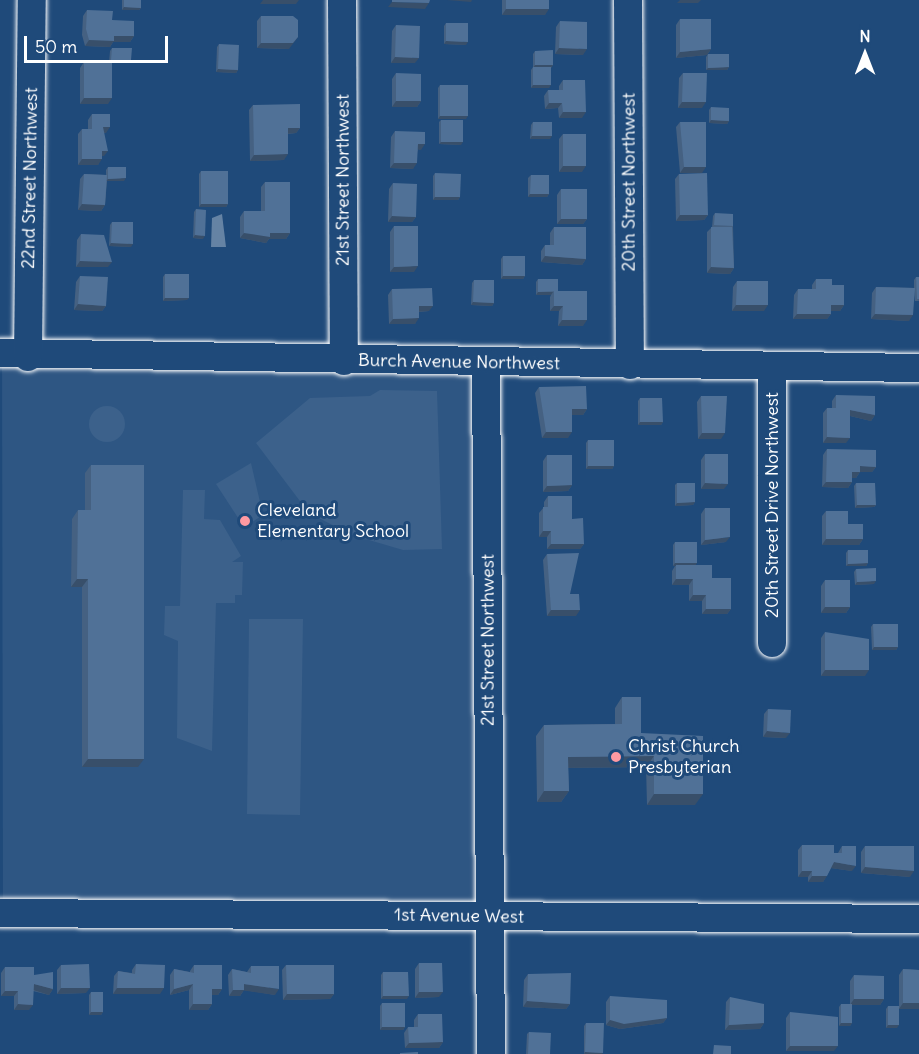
<!DOCTYPE html>
<style>
body{margin:0}
#map{position:relative;width:919px;height:1054px;overflow:hidden;background:#1f4a7a;font-family:Delius,sans-serif}
div>[style]{position:absolute}
[style*='--x']{left:calc(var(--x)*1px);top:calc(var(--y)*1px);width:calc(var(--w)*1px);rotate:calc(var(--a)*1deg)}
.built>*{inset:0;background:#2e5683}
.green>*{inset:0;background:#3c618b}
.round{border-radius:50%}
.water>*{inset:0;background:#6583a4}
.roads{filter:drop-shadow(0 0 2px #fff) drop-shadow(0 0 2px #fff)}
.minor>*{height:28px;margin:-14px;padding:0 14px;transform-origin:14px;border-radius:14px;background:#1f4a7a}
.wall>*{inset:0;background:#456182}
.shaded-wall>*{inset:0;background:#384f6a}
.building>*{inset:0;background:#507197}
.dots>*{width:16px;height:16px;translate:-50% -50%;box-sizing:border-box;border:3px solid #1f4a7a;border-radius:50%}
span{translate:-50% -50%;white-space:nowrap;text-align:center;line-height:1.15;-webkit-text-stroke:6px #1f4a7a;paint-order:stroke}
.street-label{font-size:18px;color:#fff}
.poi-label{font-size:18px;color:#fff}
.left{translate:0 -50%;text-align:left}
.north{position:absolute;left:835px;top:24px;width:60px;height:60px;-webkit-text-stroke:4px #1f4a7a;paint-order:stroke;rotate:0deg;font-size:16px;font-weight:700;line-height:24px;text-align:center;color:#fff}
.north::after{content:'';display:block;margin:auto;width:21px;height:27px;background:#fff;clip-path:polygon(50% 0,100% 100%,50% 72%,0 100%)}
.scale{position:absolute;left:24px;top:36px;width:144px;height:27px;box-sizing:border-box;border:3px solid #fff;border-top:0;padding-left:8px;font-size:18px;line-height:21px;white-space:nowrap;color:#fff;-webkit-text-stroke:4px #1f4a7a;paint-order:stroke}
</style>
<div id="map">
<div class="built">
<div style="clip-path:polygon(2px 353px,486px 363px,490px 917px,3px 913px)"></div>
</div>
<div class="green">
<div style="clip-path:polygon(380px 390px,437px 391px,442px 549px,403px 550px,352px 535px,309px 513px,256px 443px,310px 398px,370px 396px)"></div>
<div class="round" style="left:89px;top:406px;width:36px;height:36px"></div>
<div style="clip-path:polygon(251px 463px,263px 515px,244px 527px,216px 484px)"></div>
<div style="clip-path:polygon(183px 490px,205px 490px,204px 519px,220px 520px,241px 556px,232px 562px,243px 562px,242px 595px,235px 595px,235px 603px,216px 603px,212px 751px,177px 738px,178px 641px,164px 635px,165px 606px,180px 606px)"></div>
<div style="clip-path:polygon(249px 619px,303px 619px,300px 815px,247px 814px)"></div>
</div>
<div class="water">
<div style="clip-path:polygon(222px 214px,226px 247px,211px 247px,212px 218px)"></div>
</div>
<div class="roads">
<div class="minor">
<div style="--x:342;--y:0;--w:361;--a:89.7"></div>
<div style="--x:628;--y:0;--w:365;--a:89.7"></div>
<div style="--x:0;--y:353;--w:919;--a:0.94"></div>
<div style="--x:28;--y:357;--w:357;--a:-89.4"></div>
<div style="--x:486;--y:363;--w:691;--a:89.59"></div>
<div style="--x:772;--y:366;--w:277;--a:90"></div>
<div style="--x:0;--y:913;--w:919;--a:0.37"></div>
</div>
</div>
<div class="wall">
<div style="clip-path:polygon(122px 0,141px 0,141px 8px,139px 10px,122px 10px)"></div>
<div style="clip-path:polygon(502px 0,549px 0,545px 15px,502px 15px)"></div>
<div style="clip-path:polygon(87px 10px,112px 20px,134px 36px,130px 42px,113px 42px,110px 47px,85px 46px,82px 35px,83px 16px)"></div>
<div style="clip-path:polygon(261px 16px,289px 49px,257px 48px,257px 21px)"></div>
<div style="clip-path:polygon(680px 19px,711px 49px,707px 55px,676px 58px,676px 25px)"></div>
<div style="clip-path:polygon(560px 21px,583px 55px,555px 54px,556px 27px)"></div>
<div style="clip-path:polygon(446px 23px,466px 45px,444px 44px,444px 26px)"></div>
<div style="clip-path:polygon(396px 25px,415px 63px,391px 63px,392px 31px)"></div>
<div style="clip-path:polygon(219px 44px,238px 70px,236px 73px,216px 72px,217px 47px)"></div>
<div style="clip-path:polygon(112px 48px,129px 63px,112px 63px,108px 104px,80px 104px,80px 68px,84px 62px,109px 63px,110px 51px)"></div>
<div style="clip-path:polygon(535px 51px,553px 65px,551px 68px,549px 88px,531px 88px,531px 70px,533px 67px,533px 54px)"></div>
<div style="clip-path:polygon(708px 54px,729px 67px,727px 70px,706px 70px,706px 57px)"></div>
<div style="clip-path:polygon(396px 73px,421px 101px,417px 107px,392px 107px,392px 79px)"></div>
<div style="clip-path:polygon(683px 73px,702px 108px,678px 108px,679px 78px)"></div>
<div style="clip-path:polygon(563px 80px,582px 118px,559px 118px,558px 108px,545px 109px,544px 96px,548px 90px,559px 90px,559px 86px)"></div>
<div style="clip-path:polygon(440px 85px,466px 119px,438px 119px,438px 88px)"></div>
<div style="clip-path:polygon(253px 105px,300px 128px,296px 133px,288px 134px,284px 160px,250px 161px,249px 110px)"></div>
<div style="clip-path:polygon(711px 107px,729px 121px,727px 124px,709px 123px,709px 110px)"></div>
<div style="clip-path:polygon(92px 114px,106px 133px,104px 133px,104px 156px,102px 156px,98px 165px,78px 165px,78px 134px,82px 129px,88px 129px,88px 120px)"></div>
<div style="clip-path:polygon(441px 120px,461px 145px,439px 144px,439px 122px)"></div>
<div style="clip-path:polygon(533px 122px,550px 139px,530px 139px,531px 125px)"></div>
<div style="clip-path:polygon(680px 122px,702px 173px,680px 173px,676px 127px)"></div>
<div style="clip-path:polygon(395px 131px,421px 150px,418px 149px,413px 169px,390px 168px,391px 137px)"></div>
<div style="clip-path:polygon(563px 134px,582px 172px,559px 172px,559px 139px)"></div>
<div style="clip-path:polygon(108px 167px,124px 181px,107px 181px,105px 205px,101px 211px,78px 210px,80px 179px,84px 174px,106px 175px,106px 170px)"></div>
<div style="clip-path:polygon(201px 171px,228px 204px,226px 207px,199px 207px,199px 174px)"></div>
<div style="clip-path:polygon(435px 173px,460px 197px,458px 200px,433px 200px,433px 176px)"></div>
<div style="clip-path:polygon(679px 174px,708px 215px,704px 220px,676px 221px,675px 179px)"></div>
<div style="clip-path:polygon(531px 175px,549px 194px,547px 197px,528px 197px,528px 178px)"></div>
<div style="clip-path:polygon(265px 182px,290px 233px,286px 239px,269px 239px,266px 243px,240px 238px,240px 217px,244px 211px,261px 211px,261px 187px)"></div>
<div style="clip-path:polygon(393px 183px,416px 217px,412px 222px,388px 222px,389px 189px)"></div>
<div style="clip-path:polygon(561px 189px,587px 219px,583px 224px,557px 224px,557px 195px)"></div>
<div style="clip-path:polygon(196px 209px,203px 239px,193px 238px,194px 212px)"></div>
<div style="clip-path:polygon(715px 213px,733px 226px,734px 268px,730px 274px,707px 273px,707px 232px,712px 227px,713px 216px)"></div>
<div style="clip-path:polygon(112px 222px,131px 247px,109px 246px,110px 225px)"></div>
<div style="clip-path:polygon(394px 226px,414px 272px,390px 272px,390px 232px)"></div>
<div style="clip-path:polygon(554px 227px,586px 259px,582px 265px,541px 262px,541px 251px,545px 245px,550px 245px,550px 233px)"></div>
<div style="clip-path:polygon(81px 234px,108px 267px,76px 267px,77px 240px)"></div>
<div style="clip-path:polygon(503px 256px,525px 276px,523px 279px,501px 279px,501px 259px)"></div>
<div style="clip-path:polygon(165px 274px,187px 300px,163px 301px,163px 277px)"></div>
<div style="clip-path:polygon(80px 276px,106px 306px,102px 311px,74px 310px,76px 282px)"></div>
<div style="clip-path:polygon(916px 277px,919px 301px,915px 301px,914px 290px,909px 321px,871px 319px,872px 293px,876px 287px,914px 288px,914px 280px)"></div>
<div style="clip-path:polygon(538px 279px,558px 291px,583px 326px,558px 326px,559px 311px,550px 311px,550px 297px,551px 295px,536px 295px,536px 282px)"></div>
<div style="clip-path:polygon(816px 279px,832px 285px,844px 305px,840px 311px,831px 311px,831px 314px,827px 319px,793px 319px,794px 295px,798px 289px,812px 289px,812px 285px)"></div>
<div style="clip-path:polygon(474px 280px,494px 303px,492px 306px,471px 305px,472px 283px)"></div>
<div style="clip-path:polygon(737px 281px,764px 311px,732px 311px,733px 287px)"></div>
<div style="clip-path:polygon(392px 289px,429px 311px,419px 312px,415px 324px,389px 324px,388px 295px)"></div>
<div style="clip-path:polygon(539px 387px,587px 409px,583px 415px,572px 415px,568px 438px,542px 438px,535px 393px)"></div>
<div style="clip-path:polygon(836px 395px,875px 415px,871px 421px,850px 416px,846px 443px,823px 443px,823px 413px,827px 408px,832px 408px,832px 401px)"></div>
<div style="clip-path:polygon(701px 396px,721px 439px,698px 439px,697px 402px)"></div>
<div style="clip-path:polygon(640px 398px,663px 422px,661px 425px,638px 425px,638px 401px)"></div>
<div style="clip-path:polygon(588px 440px,614px 466px,612px 469px,586px 469px,586px 443px)"></div>
<div style="clip-path:polygon(827px 449px,876px 467px,872px 472px,860px 472px,856px 478px,852px 478px,852px 482px,848px 488px,822px 487px,823px 455px)"></div>
<div style="clip-path:polygon(705px 454px,724px 489px,701px 489px,701px 460px)"></div>
<div style="clip-path:polygon(547px 455px,572px 485px,568px 491px,543px 492px,543px 461px)"></div>
<div style="clip-path:polygon(91px 465px,138px 767px,82px 767px,82px 587px,71px 587px,72px 519px,78px 510px,85px 510px,85px 473px)"></div>
<div style="clip-path:polygon(677px 483px,695px 502px,693px 505px,675px 506px,675px 485px)"></div>
<div style="clip-path:polygon(856px 483px,876px 505px,874px 507px,855px 508px,854px 486px)"></div>
<div style="clip-path:polygon(548px 496px,572px 519px,584px 544px,580px 549px,547px 549px,547px 537px,539px 537px,539px 513px,544px 507px,544px 502px)"></div>
<div style="clip-path:polygon(705px 508px,726px 542px,701px 545px,701px 514px)"></div>
<div style="clip-path:polygon(826px 511px,863px 539px,859px 545px,822px 545px,822px 516px)"></div>
<div style="clip-path:polygon(675px 542px,695px 565px,712px 578px,731px 609px,727px 614px,702px 614px,702px 601px,689px 601px,689px 585px,672px 585px,672px 571px,675px 566px,673px 566px,673px 545px)"></div>
<div style="clip-path:polygon(848px 550px,868px 563px,866px 566px,846px 566px,846px 553px)"></div>
<div style="clip-path:polygon(547px 554px,570px 594px,576px 616px,547px 616px,543px 560px)"></div>
<div style="clip-path:polygon(856px 569px,874px 584px,855px 585px,854px 572px)"></div>
<div style="clip-path:polygon(825px 580px,850px 607px,846px 613px,821px 613px,821px 586px)"></div>
<div style="clip-path:polygon(873px 624px,898px 647px,896px 650px,872px 650px,871px 627px)"></div>
<div style="clip-path:polygon(825px 632px,865px 676px,821px 676px,821px 638px)"></div>
<div style="clip-path:polygon(622px 697px,641px 733px,695px 805px,647px 805px,646px 767px,568px 768px,569px 791px,561px 802px,537px 802px,536px 736px,544px 725px,615px 724px,615px 708px)"></div>
<div style="clip-path:polygon(768px 709px,786px 738px,763px 737px,764px 714px)"></div>
<div style="clip-path:polygon(802px 845px,834px 853px,838px 853px,842px 846px,852px 871px,831px 868px,823px 882px,808px 882px,808px 877px,798px 877px,798px 850px)"></div>
<div style="clip-path:polygon(865px 846px,910px 877px,861px 873px,861px 852px)"></div>
<div style="clip-path:polygon(419px 963px,439px 997px,415px 998px,415px 969px)"></div>
<div style="clip-path:polygon(136px 964px,160px 994px,113px 994px,114px 976px,118px 971px,132px 973px,132px 970px)"></div>
<div style="clip-path:polygon(61px 965px,86px 993px,57px 994px,57px 970px)"></div>
<div style="clip-path:polygon(194px 965px,222px 989px,218px 995px,212px 995px,212px 1004px,208px 1010px,189px 1010px,189px 990px,170px 995px,170px 975px,174px 969px,190px 972px,190px 971px)"></div>
<div style="clip-path:polygon(286px 965px,334px 994px,330px 999px,283px 1000px,282px 970px)"></div>
<div style="clip-path:polygon(251px 966px,275px 995px,244px 990px,240px 996px,229px 996px,228px 975px,232px 969px,247px 972px)"></div>
<div style="clip-path:polygon(5px 967px,34px 975px,53px 989px,49px 995px,33px 991px,29px 1010px,14px 1010px,14px 996px,1px 996px,1px 973px)"></div>
<div style="clip-path:polygon(903px 969px,919px 970px,919px 1009px,899px 1009px,897px 1028px,886px 1028px,886px 1009px,888px 1006px,899px 1006px,899px 975px)"></div>
<div style="clip-path:polygon(383px 972px,407px 999px,381px 999px,381px 975px)"></div>
<div style="clip-path:polygon(528px 974px,570px 1004px,566px 1009px,523px 1007px,524px 980px)"></div>
<div style="clip-path:polygon(854px 975px,884px 999px,880px 1005px,852px 1005px,852px 1023px,850px 1026px,839px 1026px,839px 1007px,841px 1004px,850px 1004px,850px 981px)"></div>
<div style="clip-path:polygon(91px 992px,103px 1012px,101px 1015px,89px 1015px,89px 995px)"></div>
<div style="clip-path:polygon(610px 996px,667px 1018px,663px 1023px,620px 1029px,606px 1025px,606px 1002px)"></div>
<div style="clip-path:polygon(730px 997px,764px 1023px,760px 1029px,725px 1030px,726px 1002px)"></div>
<div style="clip-path:polygon(382px 1003px,405px 1027px,403px 1030px,380px 1030px,380px 1006px)"></div>
<div style="clip-path:polygon(790px 1012px,834px 1051px,786px 1051px,786px 1018px)"></div>
<div style="clip-path:polygon(418px 1014px,443px 1042px,439px 1048px,405px 1048px,404px 1033px,408px 1027px,414px 1027px,414px 1020px)"></div>
<div style="clip-path:polygon(586px 1023px,602px 1054px,584px 1054px,584px 1026px)"></div>
<div style="clip-path:polygon(529px 1032px,550px 1054px,526px 1054px,527px 1034px)"></div>
</div>
<div class="shaded-wall">
<div style="clip-path:polygon(263px 0,299px 0,296px 4px,260px 4px)"></div>
<div style="clip-path:polygon(447px 0,472px 0,471px 2px)"></div>
<div style="clip-path:polygon(680px 0,701px 0,698px 3px,677px 3px)"></div>
<div style="clip-path:polygon(392px 2px,429px 3px,425px 9px,388px 7px)"></div>
<div style="clip-path:polygon(124px 7px,141px 8px,139px 10px,122px 10px)"></div>
<div style="clip-path:polygon(506px 9px,549px 9px,545px 15px,502px 15px)"></div>
<div style="clip-path:polygon(114px 36px,134px 36px,130px 42px,113px 42px,110px 47px,85px 46px,89px 40px)"></div>
<div style="clip-path:polygon(298px 37px,289px 49px,257px 48px,261px 43px)"></div>
<div style="clip-path:polygon(446px 41px,468px 42px,466px 45px,444px 44px)"></div>
<div style="clip-path:polygon(559px 48px,587px 49px,583px 55px,555px 54px)"></div>
<div style="clip-path:polygon(711px 49px,707px 55px,676px 58px,680px 52px)"></div>
<div style="clip-path:polygon(395px 57px,419px 58px,415px 63px,391px 63px)"></div>
<div style="clip-path:polygon(111px 60px,131px 60px,129px 63px,109px 63px)"></div>
<div style="clip-path:polygon(535px 65px,553px 65px,551px 68px,533px 68px)"></div>
<div style="clip-path:polygon(729px 67px,727px 70px,706px 70px,708px 68px)"></div>
<div style="clip-path:polygon(218px 69px,238px 70px,236px 73px,216px 72px)"></div>
<div style="clip-path:polygon(533px 85px,551px 85px,549px 88px,531px 88px)"></div>
<div style="clip-path:polygon(84px 98px,112px 98px,108px 104px,80px 104px)"></div>
<div style="clip-path:polygon(396px 101px,421px 101px,417px 107px,392px 107px)"></div>
<div style="clip-path:polygon(682px 102px,706px 102px,702px 108px,678px 108px)"></div>
<div style="clip-path:polygon(549px 103px,562px 103px,558px 108px,545px 109px)"></div>
<div style="clip-path:polygon(563px 112px,586px 112px,582px 118px,559px 118px)"></div>
<div style="clip-path:polygon(440px 116px,468px 116px,466px 119px,438px 119px)"></div>
<div style="clip-path:polygon(711px 120px,729px 121px,727px 124px,709px 123px)"></div>
<div style="clip-path:polygon(103px 127px,110px 127px,106px 133px,99px 132px)"></div>
<div style="clip-path:polygon(288px 128px,300px 128px,296px 133px,284px 134px)"></div>
<div style="clip-path:polygon(532px 136px,552px 136px,550px 139px,530px 139px)"></div>
<div style="clip-path:polygon(441px 142px,463px 142px,461px 145px,439px 144px)"></div>
<div style="clip-path:polygon(418px 144px,425px 144px,421px 150px,414px 149px)"></div>
<div style="clip-path:polygon(102px 151px,108px 151px,104px 156px,98px 156px)"></div>
<div style="clip-path:polygon(288px 154px,284px 160px,250px 161px,254px 155px)"></div>
<div style="clip-path:polygon(82px 159px,102px 159px,98px 165px,78px 165px)"></div>
<div style="clip-path:polygon(394px 163px,417px 163px,413px 169px,390px 168px)"></div>
<div style="clip-path:polygon(563px 166px,586px 166px,582px 172px,559px 172px)"></div>
<div style="clip-path:polygon(684px 167px,706px 167px,702px 173px,680px 173px)"></div>
<div style="clip-path:polygon(126px 178px,124px 181px,106px 181px,108px 179px)"></div>
<div style="clip-path:polygon(530px 194px,549px 194px,547px 197px,528px 197px)"></div>
<div style="clip-path:polygon(435px 197px,460px 197px,458px 200px,433px 200px)"></div>
<div style="clip-path:polygon(82px 204px,105px 205px,101px 211px,78px 210px)"></div>
<div style="clip-path:polygon(201px 204px,228px 204px,226px 207px,199px 207px)"></div>
<div style="clip-path:polygon(680px 215px,708px 215px,704px 220px,676px 221px)"></div>
<div style="clip-path:polygon(392px 216px,416px 217px,412px 222px,388px 222px)"></div>
<div style="clip-path:polygon(561px 219px,587px 219px,583px 224px,557px 224px)"></div>
<div style="clip-path:polygon(244px 233px,290px 233px,286px 239px,269px 239px,266px 243px,240px 238px)"></div>
<div style="clip-path:polygon(195px 235px,205px 236px,203px 239px,193px 238px)"></div>
<div style="clip-path:polygon(111px 243px,133px 244px,131px 247px,109px 246px)"></div>
<div style="clip-path:polygon(545px 256px,586px 259px,582px 265px,541px 262px)"></div>
<div style="clip-path:polygon(80px 261px,112px 262px,108px 267px,76px 267px)"></div>
<div style="clip-path:polygon(418px 266px,414px 272px,390px 272px,394px 267px)"></div>
<div style="clip-path:polygon(711px 267px,734px 268px,730px 274px,707px 273px)"></div>
<div style="clip-path:polygon(503px 276px,525px 276px,523px 279px,501px 279px)"></div>
<div style="clip-path:polygon(538px 292px,553px 292px,551px 295px,536px 295px)"></div>
<div style="clip-path:polygon(165px 298px,189px 298px,187px 300px,163px 301px)"></div>
<div style="clip-path:polygon(473px 302px,494px 303px,492px 306px,471px 305px)"></div>
<div style="clip-path:polygon(78px 304px,106px 306px,102px 311px,74px 310px)"></div>
<div style="clip-path:polygon(736px 305px,768px 305px,764px 311px,732px 311px)"></div>
<div style="clip-path:polygon(831px 305px,844px 305px,840px 311px,827px 311px)"></div>
<div style="clip-path:polygon(419px 306px,433px 306px,429px 311px,415px 312px)"></div>
<div style="clip-path:polygon(554px 306px,563px 306px,559px 311px,550px 311px)"></div>
<div style="clip-path:polygon(797px 314px,831px 314px,827px 319px,793px 319px)"></div>
<div style="clip-path:polygon(875px 314px,913px 315px,909px 321px,871px 319px)"></div>
<div style="clip-path:polygon(419px 318px,415px 324px,389px 324px,393px 319px)"></div>
<div style="clip-path:polygon(562px 320px,587px 320px,583px 326px,558px 326px)"></div>
<div style="clip-path:polygon(572px 409px,587px 409px,583px 415px,568px 415px)"></div>
<div style="clip-path:polygon(850px 410px,875px 415px,871px 421px,846px 415px)"></div>
<div style="clip-path:polygon(640px 422px,663px 422px,661px 425px,638px 425px)"></div>
<div style="clip-path:polygon(546px 432px,572px 432px,568px 438px,542px 438px)"></div>
<div style="clip-path:polygon(702px 433px,725px 433px,721px 439px,698px 439px)"></div>
<div style="clip-path:polygon(827px 437px,850px 438px,846px 443px,823px 443px)"></div>
<div style="clip-path:polygon(588px 466px,614px 466px,612px 469px,586px 469px)"></div>
<div style="clip-path:polygon(860px 466px,876px 467px,872px 472px,856px 472px)"></div>
<div style="clip-path:polygon(852px 472px,860px 472px,856px 478px,848px 478px)"></div>
<div style="clip-path:polygon(826px 482px,852px 482px,848px 488px,822px 487px)"></div>
<div style="clip-path:polygon(705px 483px,728px 484px,724px 489px,701px 489px)"></div>
<div style="clip-path:polygon(572px 485px,568px 491px,543px 492px,547px 486px)"></div>
<div style="clip-path:polygon(695px 502px,693px 505px,675px 506px,677px 503px)"></div>
<div style="clip-path:polygon(857px 505px,876px 505px,874px 507px,855px 508px)"></div>
<div style="clip-path:polygon(543px 531px,551px 531px,547px 537px,539px 537px)"></div>
<div style="clip-path:polygon(730px 537px,726px 542px,701px 545px,705px 540px)"></div>
<div style="clip-path:polygon(826px 539px,863px 539px,859px 545px,822px 545px)"></div>
<div style="clip-path:polygon(551px 544px,584px 544px,580px 549px,547px 549px)"></div>
<div style="clip-path:polygon(675px 563px,697px 563px,695px 566px,673px 566px)"></div>
<div style="clip-path:polygon(868px 563px,866px 566px,846px 566px,848px 564px)"></div>
<div style="clip-path:polygon(77px 579px,88px 579px,82px 587px,71px 587px)"></div>
<div style="clip-path:polygon(676px 579px,693px 579px,689px 585px,672px 585px)"></div>
<div style="clip-path:polygon(876px 581px,874px 584px,855px 585px,857px 582px)"></div>
<div style="clip-path:polygon(693px 595px,706px 595px,702px 601px,689px 601px)"></div>
<div style="clip-path:polygon(825px 607px,850px 607px,846px 613px,821px 613px)"></div>
<div style="clip-path:polygon(706px 609px,731px 609px,727px 614px,702px 614px)"></div>
<div style="clip-path:polygon(551px 610px,580px 610px,576px 616px,547px 616px)"></div>
<div style="clip-path:polygon(874px 647px,898px 647px,896px 650px,872px 650px)"></div>
<div style="clip-path:polygon(825px 670px,869px 670px,865px 676px,821px 676px)"></div>
<div style="clip-path:polygon(767px 731px,790px 733px,786px 738px,763px 737px)"></div>
<div style="clip-path:polygon(654px 756px,646px 767px,560px 768px,568px 757px)"></div>
<div style="clip-path:polygon(88px 759px,144px 759px,138px 767px,82px 767px)"></div>
<div style="clip-path:polygon(544px 791px,569px 791px,561px 802px,537px 802px)"></div>
<div style="clip-path:polygon(654px 794px,703px 794px,695px 805px,647px 805px)"></div>
<div style="clip-path:polygon(834px 862px,856px 866px,852px 871px,830px 868px)"></div>
<div style="clip-path:polygon(865px 867px,914px 871px,910px 877px,861px 873px)"></div>
<div style="clip-path:polygon(802px 871px,812px 871px,808px 877px,798px 877px)"></div>
<div style="clip-path:polygon(812px 876px,827px 876px,823px 882px,808px 882px)"></div>
<div style="clip-path:polygon(34px 984px,53px 989px,49px 995px,30px 989px)"></div>
<div style="clip-path:polygon(193px 984px,189px 990px,170px 995px,174px 989px)"></div>
<div style="clip-path:polygon(244px 984px,279px 989px,275px 995px,240px 990px)"></div>
<div style="clip-path:polygon(61px 988px,90px 988px,86px 993px,57px 994px)"></div>
<div style="clip-path:polygon(117px 988px,164px 988px,160px 994px,113px 994px)"></div>
<div style="clip-path:polygon(212px 989px,222px 989px,218px 995px,208px 995px)"></div>
<div style="clip-path:polygon(233px 990px,244px 990px,240px 996px,229px 996px)"></div>
<div style="clip-path:polygon(5px 991px,18px 991px,14px 996px,1px 996px)"></div>
<div style="clip-path:polygon(419px 992px,443px 992px,439px 997px,415px 998px)"></div>
<div style="clip-path:polygon(287px 994px,334px 994px,330px 999px,283px 1000px)"></div>
<div style="clip-path:polygon(383px 996px,409px 996px,407px 999px,381px 999px)"></div>
<div style="clip-path:polygon(854px 999px,884px 999px,880px 1005px,850px 1005px)"></div>
<div style="clip-path:polygon(527px 1001px,570px 1004px,566px 1009px,523px 1007px)"></div>
<div style="clip-path:polygon(903px 1003px,919px 1003px,919px 1009px,899px 1009px)"></div>
<div style="clip-path:polygon(18px 1004px,33px 1005px,29px 1010px,14px 1010px)"></div>
<div style="clip-path:polygon(193px 1004px,212px 1004px,208px 1010px,189px 1010px)"></div>
<div style="clip-path:polygon(91px 1012px,103px 1012px,101px 1015px,89px 1015px)"></div>
<div style="clip-path:polygon(667px 1018px,663px 1023px,620px 1029px,606px 1025px,610px 1020px)"></div>
<div style="clip-path:polygon(764px 1023px,760px 1029px,725px 1030px,729px 1025px)"></div>
<div style="clip-path:polygon(841px 1023px,852px 1023px,850px 1026px,839px 1026px)"></div>
<div style="clip-path:polygon(888px 1025px,899px 1025px,897px 1028px,886px 1028px)"></div>
<div style="clip-path:polygon(382px 1027px,405px 1027px,403px 1030px,380px 1030px)"></div>
<div style="clip-path:polygon(443px 1042px,439px 1048px,405px 1048px,409px 1043px)"></div>
<div style="clip-path:polygon(790px 1046px,838px 1046px,834px 1051px,786px 1051px)"></div>
<div style="clip-path:polygon(585px 1052px,603px 1053px,602px 1054px,584px 1054px)"></div>
</div>
<div class="building">
<div style="clip-path:polygon(124px 0,141px 0,141px 8px,124px 7px)"></div>
<div style="clip-path:polygon(392px 0,430px 0,429px 3px,392px 2px)"></div>
<div style="clip-path:polygon(506px 0,549px 0,549px 9px,506px 9px)"></div>
<div style="clip-path:polygon(87px 10px,113px 11px,112px 20px,134px 21px,134px 36px,114px 36px,114px 41px,89px 40px,86px 29px)"></div>
<div style="clip-path:polygon(261px 16px,293px 16px,298px 20px,298px 37px,293px 43px,261px 43px)"></div>
<div style="clip-path:polygon(680px 19px,711px 19px,711px 49px,680px 52px)"></div>
<div style="clip-path:polygon(560px 21px,587px 22px,587px 49px,559px 48px)"></div>
<div style="clip-path:polygon(446px 23px,468px 23px,468px 42px,446px 41px)"></div>
<div style="clip-path:polygon(396px 25px,420px 26px,419px 58px,395px 57px)"></div>
<div style="clip-path:polygon(219px 44px,239px 45px,238px 70px,218px 69px)"></div>
<div style="clip-path:polygon(112px 48px,132px 48px,131px 60px,111px 60px)"></div>
<div style="clip-path:polygon(553px 50px,553px 65px,535px 65px,535px 51px)"></div>
<div style="clip-path:polygon(708px 54px,729px 54px,729px 67px,708px 68px)"></div>
<div style="clip-path:polygon(84px 62px,112px 63px,112px 98px,84px 98px)"></div>
<div style="clip-path:polygon(533px 67px,551px 67px,551px 85px,533px 85px)"></div>
<div style="clip-path:polygon(396px 73px,421px 74px,421px 101px,396px 101px)"></div>
<div style="clip-path:polygon(683px 73px,707px 73px,706px 102px,682px 102px)"></div>
<div style="clip-path:polygon(563px 80px,585px 80px,586px 112px,563px 112px,562px 103px,549px 103px,548px 90px,563px 90px)"></div>
<div style="clip-path:polygon(440px 85px,468px 85px,468px 116px,440px 116px)"></div>
<div style="clip-path:polygon(300px 104px,300px 128px,288px 128px,288px 154px,254px 155px,253px 105px)"></div>
<div style="clip-path:polygon(711px 107px,729px 108px,729px 121px,711px 120px)"></div>
<div style="clip-path:polygon(92px 114px,110px 114px,110px 127px,103px 127px,108px 151px,102px 151px,102px 159px,82px 159px,82px 129px,92px 129px)"></div>
<div style="clip-path:polygon(441px 120px,463px 120px,463px 142px,441px 142px)"></div>
<div style="clip-path:polygon(533px 122px,552px 122px,552px 136px,532px 136px)"></div>
<div style="clip-path:polygon(680px 122px,706px 122px,706px 167px,684px 167px)"></div>
<div style="clip-path:polygon(395px 131px,425px 132px,425px 144px,418px 144px,417px 163px,394px 163px)"></div>
<div style="clip-path:polygon(563px 134px,586px 134px,586px 166px,563px 166px)"></div>
<div style="clip-path:polygon(108px 167px,126px 167px,126px 178px,108px 179px)"></div>
<div style="clip-path:polygon(201px 171px,228px 171px,228px 204px,201px 204px)"></div>
<div style="clip-path:polygon(435px 173px,461px 174px,460px 197px,435px 197px)"></div>
<div style="clip-path:polygon(707px 173px,708px 215px,680px 215px,679px 174px)"></div>
<div style="clip-path:polygon(84px 174px,107px 175px,105px 205px,82px 204px)"></div>
<div style="clip-path:polygon(531px 175px,549px 175px,549px 194px,530px 194px)"></div>
<div style="clip-path:polygon(265px 182px,290px 182px,290px 233px,270px 233px,270px 237px,244px 233px,244px 211px,265px 211px)"></div>
<div style="clip-path:polygon(393px 183px,417px 184px,416px 217px,392px 216px)"></div>
<div style="clip-path:polygon(561px 189px,587px 189px,587px 219px,561px 219px)"></div>
<div style="clip-path:polygon(196px 209px,206px 210px,205px 236px,195px 235px)"></div>
<div style="clip-path:polygon(715px 213px,733px 214px,733px 226px,714px 225px)"></div>
<div style="clip-path:polygon(112px 222px,133px 222px,133px 244px,111px 243px)"></div>
<div style="clip-path:polygon(394px 226px,418px 226px,418px 266px,394px 267px)"></div>
<div style="clip-path:polygon(554px 227px,586px 227px,586px 259px,545px 256px,545px 245px,554px 245px)"></div>
<div style="clip-path:polygon(711px 227px,732px 227px,734px 268px,711px 267px)"></div>
<div style="clip-path:polygon(81px 234px,104px 235px,112px 262px,80px 261px)"></div>
<div style="clip-path:polygon(503px 256px,525px 256px,525px 276px,503px 276px)"></div>
<div style="clip-path:polygon(165px 274px,189px 274px,189px 298px,165px 298px)"></div>
<div style="clip-path:polygon(80px 276px,108px 277px,106px 306px,78px 304px)"></div>
<div style="clip-path:polygon(916px 277px,919px 277px,919px 299px,917px 299px)"></div>
<div style="clip-path:polygon(538px 279px,558px 279px,558px 291px,538px 292px)"></div>
<div style="clip-path:polygon(816px 279px,832px 279px,832px 285px,844px 285px,844px 305px,831px 305px,831px 314px,797px 314px,798px 289px,816px 289px)"></div>
<div style="clip-path:polygon(474px 280px,494px 280px,494px 303px,473px 302px)"></div>
<div style="clip-path:polygon(737px 281px,768px 281px,768px 305px,736px 305px)"></div>
<div style="clip-path:polygon(876px 287px,915px 288px,913px 315px,875px 314px)"></div>
<div style="clip-path:polygon(432px 288px,433px 306px,419px 306px,419px 318px,393px 319px,392px 289px)"></div>
<div style="clip-path:polygon(554px 291px,587px 291px,587px 320px,562px 320px,563px 306px,554px 306px)"></div>
<div style="clip-path:polygon(586px 386px,587px 409px,572px 409px,572px 432px,546px 432px,539px 387px)"></div>
<div style="clip-path:polygon(836px 395px,875px 396px,875px 415px,850px 410px,850px 438px,827px 437px,827px 408px,836px 408px)"></div>
<div style="clip-path:polygon(701px 396px,727px 396px,725px 433px,702px 433px)"></div>
<div style="clip-path:polygon(640px 398px,662px 398px,663px 422px,640px 422px)"></div>
<div style="clip-path:polygon(588px 440px,614px 440px,614px 466px,588px 466px)"></div>
<div style="clip-path:polygon(827px 449px,876px 450px,876px 467px,860px 466px,860px 472px,852px 472px,852px 482px,826px 482px)"></div>
<div style="clip-path:polygon(705px 454px,728px 454px,728px 484px,705px 483px)"></div>
<div style="clip-path:polygon(547px 455px,572px 455px,572px 485px,547px 486px)"></div>
<div style="clip-path:polygon(91px 465px,144px 465px,144px 759px,88px 759px,88px 579px,77px 579px,78px 510px,91px 510px)"></div>
<div style="clip-path:polygon(677px 483px,695px 483px,695px 502px,677px 503px)"></div>
<div style="clip-path:polygon(856px 483px,875px 483px,876px 505px,857px 505px)"></div>
<div style="clip-path:polygon(548px 496px,572px 496px,572px 519px,583px 518px,584px 544px,551px 544px,551px 531px,543px 531px,543px 507px,548px 507px)"></div>
<div style="clip-path:polygon(705px 508px,730px 508px,730px 537px,705px 540px)"></div>
<div style="clip-path:polygon(826px 511px,848px 511px,848px 524px,863px 524px,863px 539px,826px 539px)"></div>
<div style="clip-path:polygon(675px 542px,697px 542px,697px 563px,675px 563px)"></div>
<div style="clip-path:polygon(848px 550px,868px 550px,868px 563px,848px 564px)"></div>
<div style="clip-path:polygon(579px 553px,570px 594px,579px 594px,580px 610px,551px 610px,547px 554px)"></div>
<div style="clip-path:polygon(676px 565px,712px 565px,712px 578px,731px 578px,731px 609px,706px 609px,706px 595px,693px 595px,693px 579px,676px 579px)"></div>
<div style="clip-path:polygon(876px 568px,876px 581px,857px 582px,856px 569px)"></div>
<div style="clip-path:polygon(825px 580px,850px 580px,850px 607px,825px 607px)"></div>
<div style="clip-path:polygon(873px 624px,898px 624px,898px 647px,874px 647px)"></div>
<div style="clip-path:polygon(825px 632px,869px 639px,869px 670px,825px 670px)"></div>
<div style="clip-path:polygon(622px 697px,641px 697px,641px 733px,703px 736px,703px 794px,654px 794px,654px 756px,568px 757px,569px 791px,544px 791px,544px 725px,622px 724px)"></div>
<div style="clip-path:polygon(768px 709px,791px 710px,790px 733px,767px 731px)"></div>
<div style="clip-path:polygon(802px 845px,834px 845px,834px 853px,842px 853px,842px 846px,856px 846px,856px 866px,834px 862px,827px 876px,812px 876px,812px 871px,802px 871px)"></div>
<div style="clip-path:polygon(865px 846px,914px 846px,914px 871px,865px 867px)"></div>
<div style="clip-path:polygon(419px 963px,442px 963px,443px 992px,419px 992px)"></div>
<div style="clip-path:polygon(89px 964px,90px 988px,61px 988px,61px 965px)"></div>
<div style="clip-path:polygon(136px 964px,165px 965px,164px 988px,117px 988px,118px 971px,135px 974px)"></div>
<div style="clip-path:polygon(194px 965px,222px 965px,222px 989px,212px 989px,212px 1004px,193px 1004px,193px 984px,174px 989px,174px 969px,194px 973px)"></div>
<div style="clip-path:polygon(286px 965px,334px 965px,334px 994px,287px 994px)"></div>
<div style="clip-path:polygon(251px 966px,279px 966px,279px 989px,244px 984px,244px 990px,233px 990px,232px 969px,251px 973px)"></div>
<div style="clip-path:polygon(5px 967px,34px 967px,34px 975px,53px 972px,53px 989px,34px 984px,33px 1005px,18px 1004px,18px 991px,5px 991px)"></div>
<div style="clip-path:polygon(903px 969px,919px 970px,919px 1003px,903px 1003px)"></div>
<div style="clip-path:polygon(383px 972px,408px 972px,409px 996px,383px 996px)"></div>
<div style="clip-path:polygon(571px 973px,570px 1004px,527px 1001px,528px 974px)"></div>
<div style="clip-path:polygon(854px 975px,884px 976px,884px 999px,854px 999px)"></div>
<div style="clip-path:polygon(91px 992px,103px 992px,103px 1012px,91px 1012px)"></div>
<div style="clip-path:polygon(610px 996px,667px 1000px,667px 1018px,624px 1024px,610px 1020px)"></div>
<div style="clip-path:polygon(730px 997px,764px 1004px,764px 1023px,729px 1025px)"></div>
<div style="clip-path:polygon(382px 1003px,405px 1003px,405px 1027px,382px 1027px)"></div>
<div style="clip-path:polygon(841px 1004px,852px 1004px,852px 1023px,841px 1023px)"></div>
<div style="clip-path:polygon(888px 1006px,899px 1006px,899px 1025px,888px 1025px)"></div>
<div style="clip-path:polygon(790px 1012px,838px 1017px,838px 1046px,790px 1046px)"></div>
<div style="clip-path:polygon(418px 1014px,442px 1014px,443px 1042px,409px 1043px,408px 1027px,418px 1027px)"></div>
<div style="clip-path:polygon(586px 1023px,604px 1023px,603px 1053px,585px 1052px)"></div>
<div style="clip-path:polygon(529px 1032px,551px 1033px,550px 1054px,528px 1054px)"></div>
<div style="clip-path:polygon(714px 1045px,731px 1046px,731px 1054px,713px 1054px)"></div>
<div style="clip-path:polygon(418px 1052px,418px 1054px,400px 1054px,400px 1053px)"></div>
</div>
<div class="dots">
<div style="left:245px;top:521px;background:#ff9aa2"></div>
<div style="left:616px;top:757px;background:#ff9aa2"></div>
</div>
<div class="street-label">
<span style="left:30px;top:178px;rotate:-89deg">22nd Street Northwest</span>
<span style="left:343px;top:180px;rotate:-90deg">21st Street Northwest</span>
<span style="left:629px;top:182px;rotate:-90deg">20th Street Northwest</span>
<span style="left:459px;top:362px;rotate:1deg">Burch Avenue Northwest</span>
<span style="left:772px;top:505px;rotate:-90deg">20th Street Drive Northwest</span>
<span style="left:488px;top:640px;rotate:-90deg">21st Street Northwest</span>
<span style="left:459px;top:916px;rotate:1deg">1st Avenue West</span>
</div>
<div class="poi-label">
<span class="left" style="left:257px;top:521px">Cleveland<br>Elementary School</span>
<span class="left" style="left:628px;top:757px">Christ Church<br>Presbyterian</span>
</div>
<div class="north">N</div>
<div class="scale">50 m</div>
</div>
